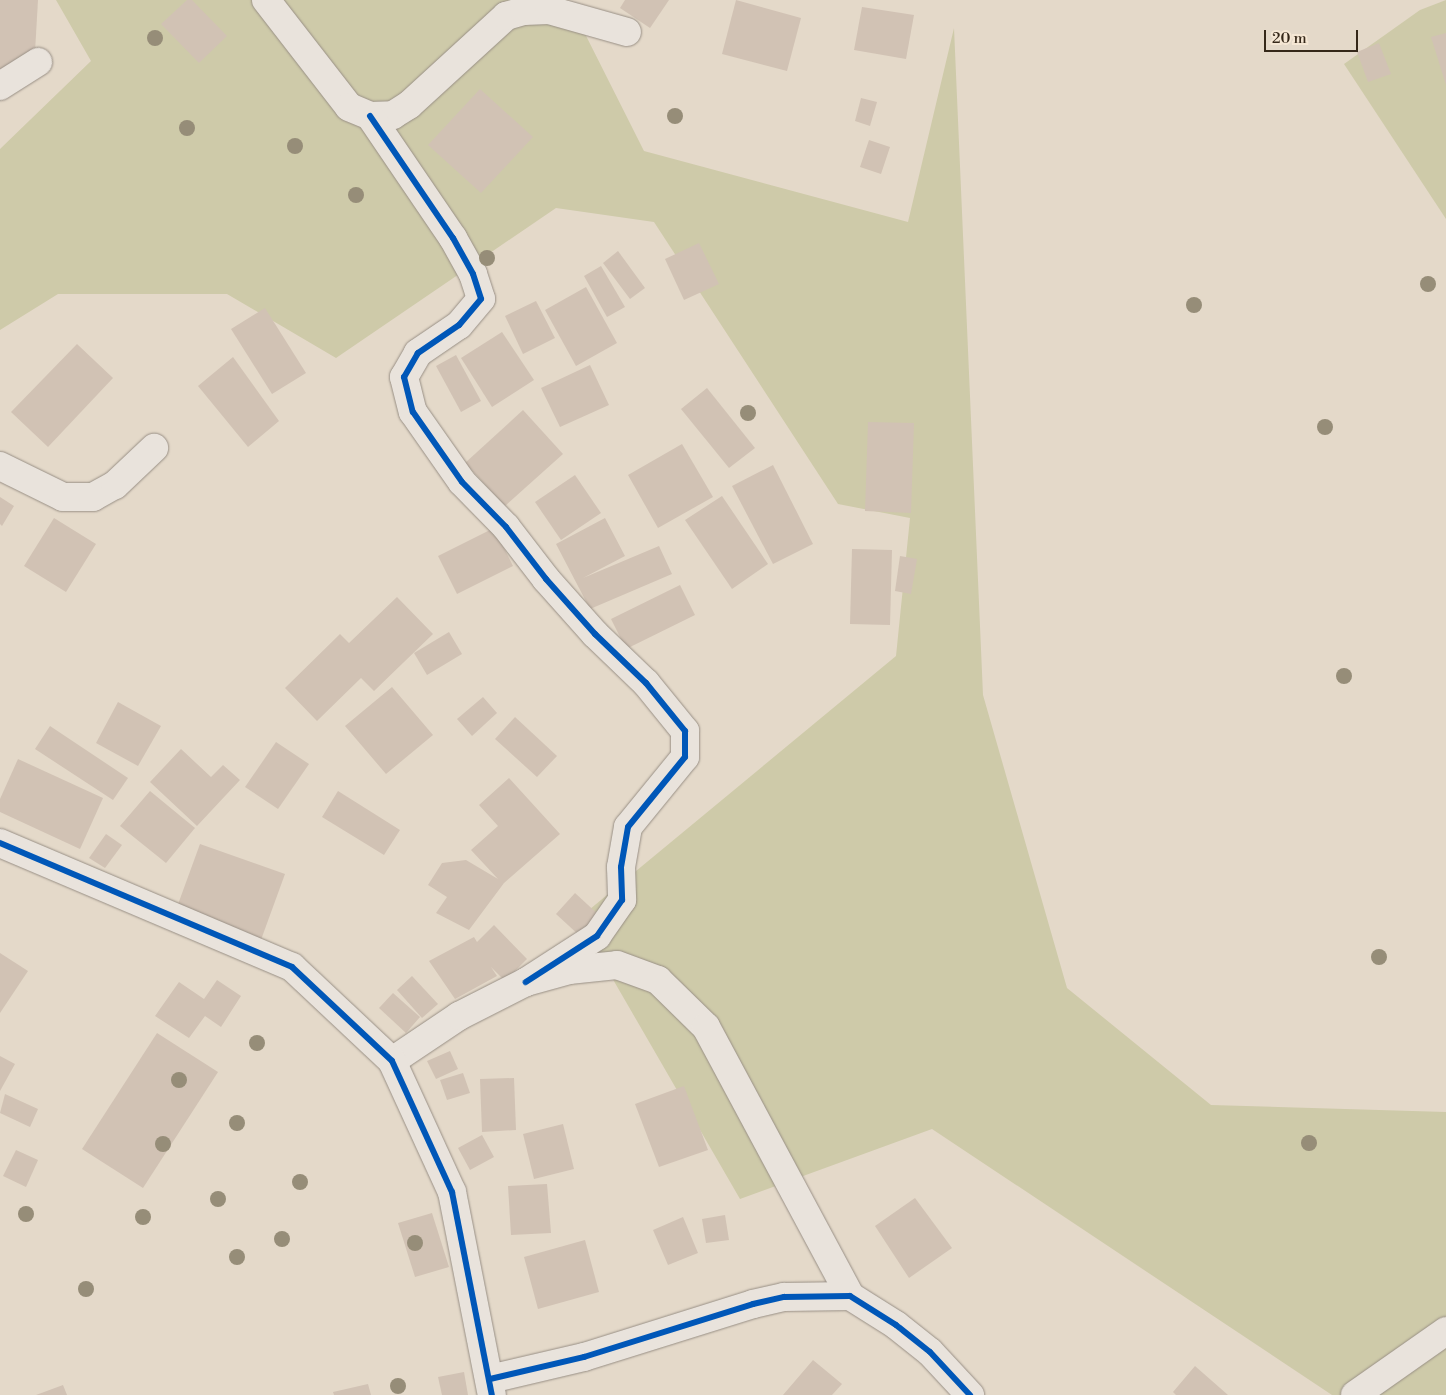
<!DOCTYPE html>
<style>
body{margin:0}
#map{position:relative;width:1446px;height:1395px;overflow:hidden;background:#e4d9c9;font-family:"Libre Bodoni",serif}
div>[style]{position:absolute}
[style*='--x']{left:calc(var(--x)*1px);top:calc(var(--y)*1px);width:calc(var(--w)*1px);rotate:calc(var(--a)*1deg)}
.green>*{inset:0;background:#cecaa9}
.building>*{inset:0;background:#d1c2b4}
.roads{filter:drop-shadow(0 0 1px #988f85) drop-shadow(0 0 1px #988f85)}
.street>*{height:28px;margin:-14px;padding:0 14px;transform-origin:14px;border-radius:14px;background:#e9e3dc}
.secondary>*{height:28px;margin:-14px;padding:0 14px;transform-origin:14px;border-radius:14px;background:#e9e3dc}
.cycleway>*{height:6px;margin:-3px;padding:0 3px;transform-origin:3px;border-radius:3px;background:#0057b8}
.trees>*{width:16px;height:16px;margin:-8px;border-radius:50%;background:#968d78}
span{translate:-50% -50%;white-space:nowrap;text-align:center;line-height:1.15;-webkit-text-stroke:5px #f5e7d4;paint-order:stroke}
.scale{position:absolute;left:1264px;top:30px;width:94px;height:22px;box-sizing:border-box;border:2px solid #352819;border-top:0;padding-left:6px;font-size:15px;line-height:18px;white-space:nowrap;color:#352819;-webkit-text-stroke:4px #f5e7d4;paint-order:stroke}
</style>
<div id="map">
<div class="green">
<div style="clip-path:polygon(56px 0,568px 0,644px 151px,908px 222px,954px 28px,983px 695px,1067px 988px,1211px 1105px,1446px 1112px,1446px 1395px,1332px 1395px,932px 1129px,740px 1199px,578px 919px,896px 656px,910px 518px,838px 504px,654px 222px,556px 208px,336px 358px,227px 294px,58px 294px,0 330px,0 149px,91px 61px)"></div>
<div style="clip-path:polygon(1446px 0,1446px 219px,1344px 64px,1420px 10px)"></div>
</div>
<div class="building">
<div style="clip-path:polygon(0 0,38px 0,35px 52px,0 73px)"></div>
<div style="clip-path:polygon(187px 0,192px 0,227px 36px,199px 63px,161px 24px)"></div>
<div style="clip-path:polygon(625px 0,669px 0,650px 28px,620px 8px)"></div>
<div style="clip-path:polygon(736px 0,801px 18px,787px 71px,722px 54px)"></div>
<div style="clip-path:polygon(862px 7px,914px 15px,906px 59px,854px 50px)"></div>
<div style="clip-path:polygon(1446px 33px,1446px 85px,1431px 37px)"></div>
<div style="clip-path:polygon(1379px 43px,1391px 74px,1368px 82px,1357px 52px)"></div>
<div style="clip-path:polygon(480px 89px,533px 137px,481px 193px,428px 145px)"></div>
<div style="clip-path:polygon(861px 98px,877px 102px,870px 126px,855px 121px)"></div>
<div style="clip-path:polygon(869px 140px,890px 147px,881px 174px,860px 167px)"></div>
<div style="clip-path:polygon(699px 243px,719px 284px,684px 300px,665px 259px)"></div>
<div style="clip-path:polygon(618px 251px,645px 288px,630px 299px,603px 263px)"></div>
<div style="clip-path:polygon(601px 266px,625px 307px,607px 317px,584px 276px)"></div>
<div style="clip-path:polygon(586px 287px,617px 343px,576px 366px,545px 310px)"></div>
<div style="clip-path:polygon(536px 301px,555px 338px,523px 354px,505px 316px)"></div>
<div style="clip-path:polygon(265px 308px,306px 373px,272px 394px,231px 329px)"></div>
<div style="clip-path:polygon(502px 332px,534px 380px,492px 407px,461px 358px)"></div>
<div style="clip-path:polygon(77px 344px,113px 378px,48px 447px,11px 412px)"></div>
<div style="clip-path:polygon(456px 355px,481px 401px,461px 412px,436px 366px)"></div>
<div style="clip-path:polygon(233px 357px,279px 421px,248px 447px,198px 386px)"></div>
<div style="clip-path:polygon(590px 365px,609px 405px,560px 427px,541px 388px)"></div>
<div style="clip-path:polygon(707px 388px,755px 448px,729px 468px,681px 409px)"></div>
<div style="clip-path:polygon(523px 410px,563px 454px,505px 506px,465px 463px)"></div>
<div style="clip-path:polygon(868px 422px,914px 423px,911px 513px,865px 511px)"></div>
<div style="clip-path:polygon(682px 444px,713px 497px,658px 528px,628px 475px)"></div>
<div style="clip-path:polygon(773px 465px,813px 544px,773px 564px,732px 486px)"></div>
<div style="clip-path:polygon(575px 475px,601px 513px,561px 540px,535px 502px)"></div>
<div style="clip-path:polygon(722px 496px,768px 564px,732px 589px,685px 520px)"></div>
<div style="clip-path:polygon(0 497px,14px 506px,2px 526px,0 524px)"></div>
<div style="clip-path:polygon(54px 518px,96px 544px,66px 592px,24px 566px)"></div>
<div style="clip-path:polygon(605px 518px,625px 556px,583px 578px,659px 546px,672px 574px,590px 609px,556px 544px)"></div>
<div style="clip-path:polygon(494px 528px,513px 566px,457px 594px,438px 556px)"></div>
<div style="clip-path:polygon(852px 549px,892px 550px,890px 625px,850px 624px)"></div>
<div style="clip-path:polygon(900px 556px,917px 559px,911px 594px,895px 591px)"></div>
<div style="clip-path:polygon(680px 585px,695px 615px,626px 649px,611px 619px)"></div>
<div style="clip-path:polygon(397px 597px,433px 634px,374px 691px,361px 678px,317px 721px,285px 688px,340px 634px,349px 643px)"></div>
<div style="clip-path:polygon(449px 632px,462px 654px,427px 675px,414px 653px)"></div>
<div style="clip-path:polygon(392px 687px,433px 735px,386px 774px,345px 726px)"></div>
<div style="clip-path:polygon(483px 697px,497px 713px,472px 736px,457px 719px)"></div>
<div style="clip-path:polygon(118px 702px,161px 726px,138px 766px,96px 743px)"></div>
<div style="clip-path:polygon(515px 717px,557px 756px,537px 777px,495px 739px)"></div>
<div style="clip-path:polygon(50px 726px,128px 778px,113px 800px,35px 749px)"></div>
<div style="clip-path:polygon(276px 742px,309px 764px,278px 809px,245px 787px)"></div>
<div style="clip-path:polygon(181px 749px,211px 777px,223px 765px,240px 780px,197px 826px,150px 782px)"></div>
<div style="clip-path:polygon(18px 759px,103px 798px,80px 849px,0 812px,0 799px)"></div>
<div style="clip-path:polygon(509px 778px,560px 834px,504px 883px,469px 930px,436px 913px,447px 897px,428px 885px,442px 863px,466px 860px,498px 879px,471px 850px,498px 826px,479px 805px)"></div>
<div style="clip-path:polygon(150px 791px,195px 828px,166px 863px,120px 826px)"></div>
<div style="clip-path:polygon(338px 791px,400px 830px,384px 855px,322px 817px)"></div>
<div style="clip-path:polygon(106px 834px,122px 845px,105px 868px,89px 858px)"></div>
<div style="clip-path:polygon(200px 844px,285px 874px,258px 948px,173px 918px)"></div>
<div style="clip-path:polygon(575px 893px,600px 916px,581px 937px,556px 914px)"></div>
<div style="clip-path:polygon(494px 925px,527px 959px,505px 981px,491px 967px,497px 976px,455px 999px,429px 961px,474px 937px,477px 942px)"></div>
<div style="clip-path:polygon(0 953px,28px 971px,0 1013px)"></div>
<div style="clip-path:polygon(412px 976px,438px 1004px,422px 1018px,397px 990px)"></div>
<div style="clip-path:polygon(217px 980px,241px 996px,221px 1027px,205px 1016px,189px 1038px,155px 1016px,179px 982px,204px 999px)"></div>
<div style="clip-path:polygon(393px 993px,420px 1017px,406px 1033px,379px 1008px)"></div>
<div style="clip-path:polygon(157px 1033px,218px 1072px,143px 1188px,82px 1149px)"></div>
<div style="clip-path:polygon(450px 1051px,458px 1069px,436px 1079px,427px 1061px)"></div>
<div style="clip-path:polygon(0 1056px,15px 1064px,0 1091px)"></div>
<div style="clip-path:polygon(463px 1073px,470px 1093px,447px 1100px,440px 1080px)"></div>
<div style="clip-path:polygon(514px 1078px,516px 1130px,482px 1132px,480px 1079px)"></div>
<div style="clip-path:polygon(684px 1086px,708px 1150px,659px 1167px,635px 1104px)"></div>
<div style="clip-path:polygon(5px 1094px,38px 1109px,30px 1127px,0 1113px)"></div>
<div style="clip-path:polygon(563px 1124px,574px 1169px,534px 1179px,523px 1134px)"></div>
<div style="clip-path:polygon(482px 1135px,494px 1157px,470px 1170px,458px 1148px)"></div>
<div style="clip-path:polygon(16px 1150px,38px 1160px,26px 1187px,3px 1176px)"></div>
<div style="clip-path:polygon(547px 1184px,551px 1233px,511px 1235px,508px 1186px)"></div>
<div style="clip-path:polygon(915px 1198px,952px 1248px,909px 1278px,875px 1226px)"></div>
<div style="clip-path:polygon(432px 1213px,449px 1267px,415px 1277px,398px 1223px)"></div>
<div style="clip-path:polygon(725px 1215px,729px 1240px,706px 1243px,702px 1219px)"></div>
<div style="clip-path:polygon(683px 1217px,698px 1253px,668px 1265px,653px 1230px)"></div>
<div style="clip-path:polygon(585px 1240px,599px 1292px,538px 1309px,524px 1257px)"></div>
<div style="clip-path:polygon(813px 1360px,842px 1384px,832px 1395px,783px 1395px)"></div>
<div style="clip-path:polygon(1195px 1366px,1228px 1395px,1176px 1395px,1173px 1392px)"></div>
<div style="clip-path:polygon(464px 1372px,468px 1395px,442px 1395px,438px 1377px)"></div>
<div style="clip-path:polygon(368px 1384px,371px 1395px,334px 1395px,333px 1392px)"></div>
<div style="clip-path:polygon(63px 1385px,67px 1395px,36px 1395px)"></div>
</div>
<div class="roads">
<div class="street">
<div style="--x:266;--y:0;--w:135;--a:52.2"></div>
<div style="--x:349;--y:107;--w:23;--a:23"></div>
<div style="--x:370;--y:116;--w:23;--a:-2"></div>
<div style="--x:393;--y:115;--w:19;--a:-32"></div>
<div style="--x:409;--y:105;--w:132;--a:-42.5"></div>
<div style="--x:506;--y:16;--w:19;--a:-16"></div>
<div style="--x:524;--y:11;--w:25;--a:-2"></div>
<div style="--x:549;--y:10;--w:81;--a:15.8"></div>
<div style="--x:0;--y:86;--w:45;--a:-32.3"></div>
<div style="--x:370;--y:116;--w:148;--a:55.8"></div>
<div style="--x:453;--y:238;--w:41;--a:60.9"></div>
<div style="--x:473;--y:274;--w:26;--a:72"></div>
<div style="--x:481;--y:299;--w:34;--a:130"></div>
<div style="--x:459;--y:325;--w:50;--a:145.7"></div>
<div style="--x:418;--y:353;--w:28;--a:120"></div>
<div style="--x:404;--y:377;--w:36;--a:76"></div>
<div style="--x:413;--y:412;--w:85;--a:55"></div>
<div style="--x:462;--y:482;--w:63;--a:45.6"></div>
<div style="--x:506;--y:527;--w:66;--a:52.4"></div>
<div style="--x:546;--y:579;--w:74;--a:48.3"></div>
<div style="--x:595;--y:634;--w:71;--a:43.9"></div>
<div style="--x:646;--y:683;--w:62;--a:50.9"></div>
<div style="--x:685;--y:731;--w:26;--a:90"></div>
<div style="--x:685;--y:757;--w:90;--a:129.2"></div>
<div style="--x:628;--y:827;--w:41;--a:99.9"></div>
<div style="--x:621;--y:867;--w:33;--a:88"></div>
<div style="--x:622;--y:900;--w:44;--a:124.8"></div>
<div style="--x:597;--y:936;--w:85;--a:147.1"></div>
<div style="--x:0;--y:466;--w:70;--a:26.2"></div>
<div style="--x:63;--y:497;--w:30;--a:0"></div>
<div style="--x:93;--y:497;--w:25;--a:-29"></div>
<div style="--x:115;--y:485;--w:54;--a:-43.5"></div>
<div style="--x:392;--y:1061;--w:81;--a:-33.9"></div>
<div style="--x:459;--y:1016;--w:75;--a:-26.9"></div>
<div style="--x:526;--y:982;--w:45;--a:-15.6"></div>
<div style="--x:569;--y:970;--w:48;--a:-5.9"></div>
<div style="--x:617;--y:965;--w:44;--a:20.1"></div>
<div style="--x:658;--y:980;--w:67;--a:44.4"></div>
<div style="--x:706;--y:1027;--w:305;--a:61.8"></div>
<div style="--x:490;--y:1379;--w:97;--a:-13.2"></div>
<div style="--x:584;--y:1357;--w:177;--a:-17.4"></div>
<div style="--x:753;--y:1304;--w:32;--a:-13"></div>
<div style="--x:784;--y:1297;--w:66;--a:-0.9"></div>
<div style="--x:850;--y:1296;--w:54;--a:32.2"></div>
<div style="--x:896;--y:1325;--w:43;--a:38.5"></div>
<div style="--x:930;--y:1352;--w:59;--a:47.1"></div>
<div style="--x:1355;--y:1395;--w:111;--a:-35.1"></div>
</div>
<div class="secondary">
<div style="--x:0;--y:843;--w:317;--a:23"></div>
<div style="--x:292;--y:967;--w:137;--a:43.2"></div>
<div style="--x:392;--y:1061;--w:144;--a:65.4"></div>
<div style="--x:452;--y:1192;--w:207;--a:78.9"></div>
</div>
</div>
<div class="cycleway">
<div style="--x:370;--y:116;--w:148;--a:55.8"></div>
<div style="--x:453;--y:238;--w:41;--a:60.9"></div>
<div style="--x:473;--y:274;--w:26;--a:72"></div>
<div style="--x:481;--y:299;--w:34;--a:130"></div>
<div style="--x:459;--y:325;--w:50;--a:145.7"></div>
<div style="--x:418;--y:353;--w:28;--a:120"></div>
<div style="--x:404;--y:377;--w:36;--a:76"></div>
<div style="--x:413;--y:412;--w:85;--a:55"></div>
<div style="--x:462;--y:482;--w:63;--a:45.6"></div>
<div style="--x:506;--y:527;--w:66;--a:52.4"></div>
<div style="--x:546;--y:579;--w:74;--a:48.3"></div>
<div style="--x:595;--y:634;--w:71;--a:43.9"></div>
<div style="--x:646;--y:683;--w:62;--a:50.9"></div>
<div style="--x:685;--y:731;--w:26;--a:90"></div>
<div style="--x:685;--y:757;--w:90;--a:129.2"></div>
<div style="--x:628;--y:827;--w:41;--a:99.9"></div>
<div style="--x:621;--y:867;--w:33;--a:88"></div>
<div style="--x:622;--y:900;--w:44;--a:124.8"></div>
<div style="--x:597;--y:936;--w:85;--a:147.1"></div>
<div style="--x:0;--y:843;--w:317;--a:23"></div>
<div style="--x:292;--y:967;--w:137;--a:43.2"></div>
<div style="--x:392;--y:1061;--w:144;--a:65.4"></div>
<div style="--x:452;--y:1192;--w:207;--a:78.9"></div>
<div style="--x:490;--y:1379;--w:97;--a:-13.2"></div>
<div style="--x:584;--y:1357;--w:177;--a:-17.4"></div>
<div style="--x:753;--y:1304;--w:32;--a:-13"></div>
<div style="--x:784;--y:1297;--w:66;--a:-0.9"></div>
<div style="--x:850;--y:1296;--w:54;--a:32.2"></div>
<div style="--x:896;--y:1325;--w:43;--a:38.5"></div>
<div style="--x:930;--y:1352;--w:59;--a:47.1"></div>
</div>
<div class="trees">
<div style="left:155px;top:38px"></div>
<div style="left:675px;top:116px"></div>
<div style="left:187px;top:128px"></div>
<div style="left:295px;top:146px"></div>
<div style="left:356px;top:195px"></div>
<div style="left:487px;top:258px"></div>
<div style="left:1428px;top:284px"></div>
<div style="left:1194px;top:305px"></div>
<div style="left:748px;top:413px"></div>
<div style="left:1325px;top:427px"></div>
<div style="left:1344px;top:676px"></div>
<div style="left:1379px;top:957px"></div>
<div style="left:257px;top:1043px"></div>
<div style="left:179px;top:1080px"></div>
<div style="left:237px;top:1123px"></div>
<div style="left:1309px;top:1143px"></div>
<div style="left:163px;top:1144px"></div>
<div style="left:300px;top:1182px"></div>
<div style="left:218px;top:1199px"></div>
<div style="left:26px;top:1214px"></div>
<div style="left:143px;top:1217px"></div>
<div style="left:282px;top:1239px"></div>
<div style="left:415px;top:1243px"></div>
<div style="left:237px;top:1257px"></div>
<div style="left:86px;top:1289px"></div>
<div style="left:398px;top:1386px"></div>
</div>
<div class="scale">20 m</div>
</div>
